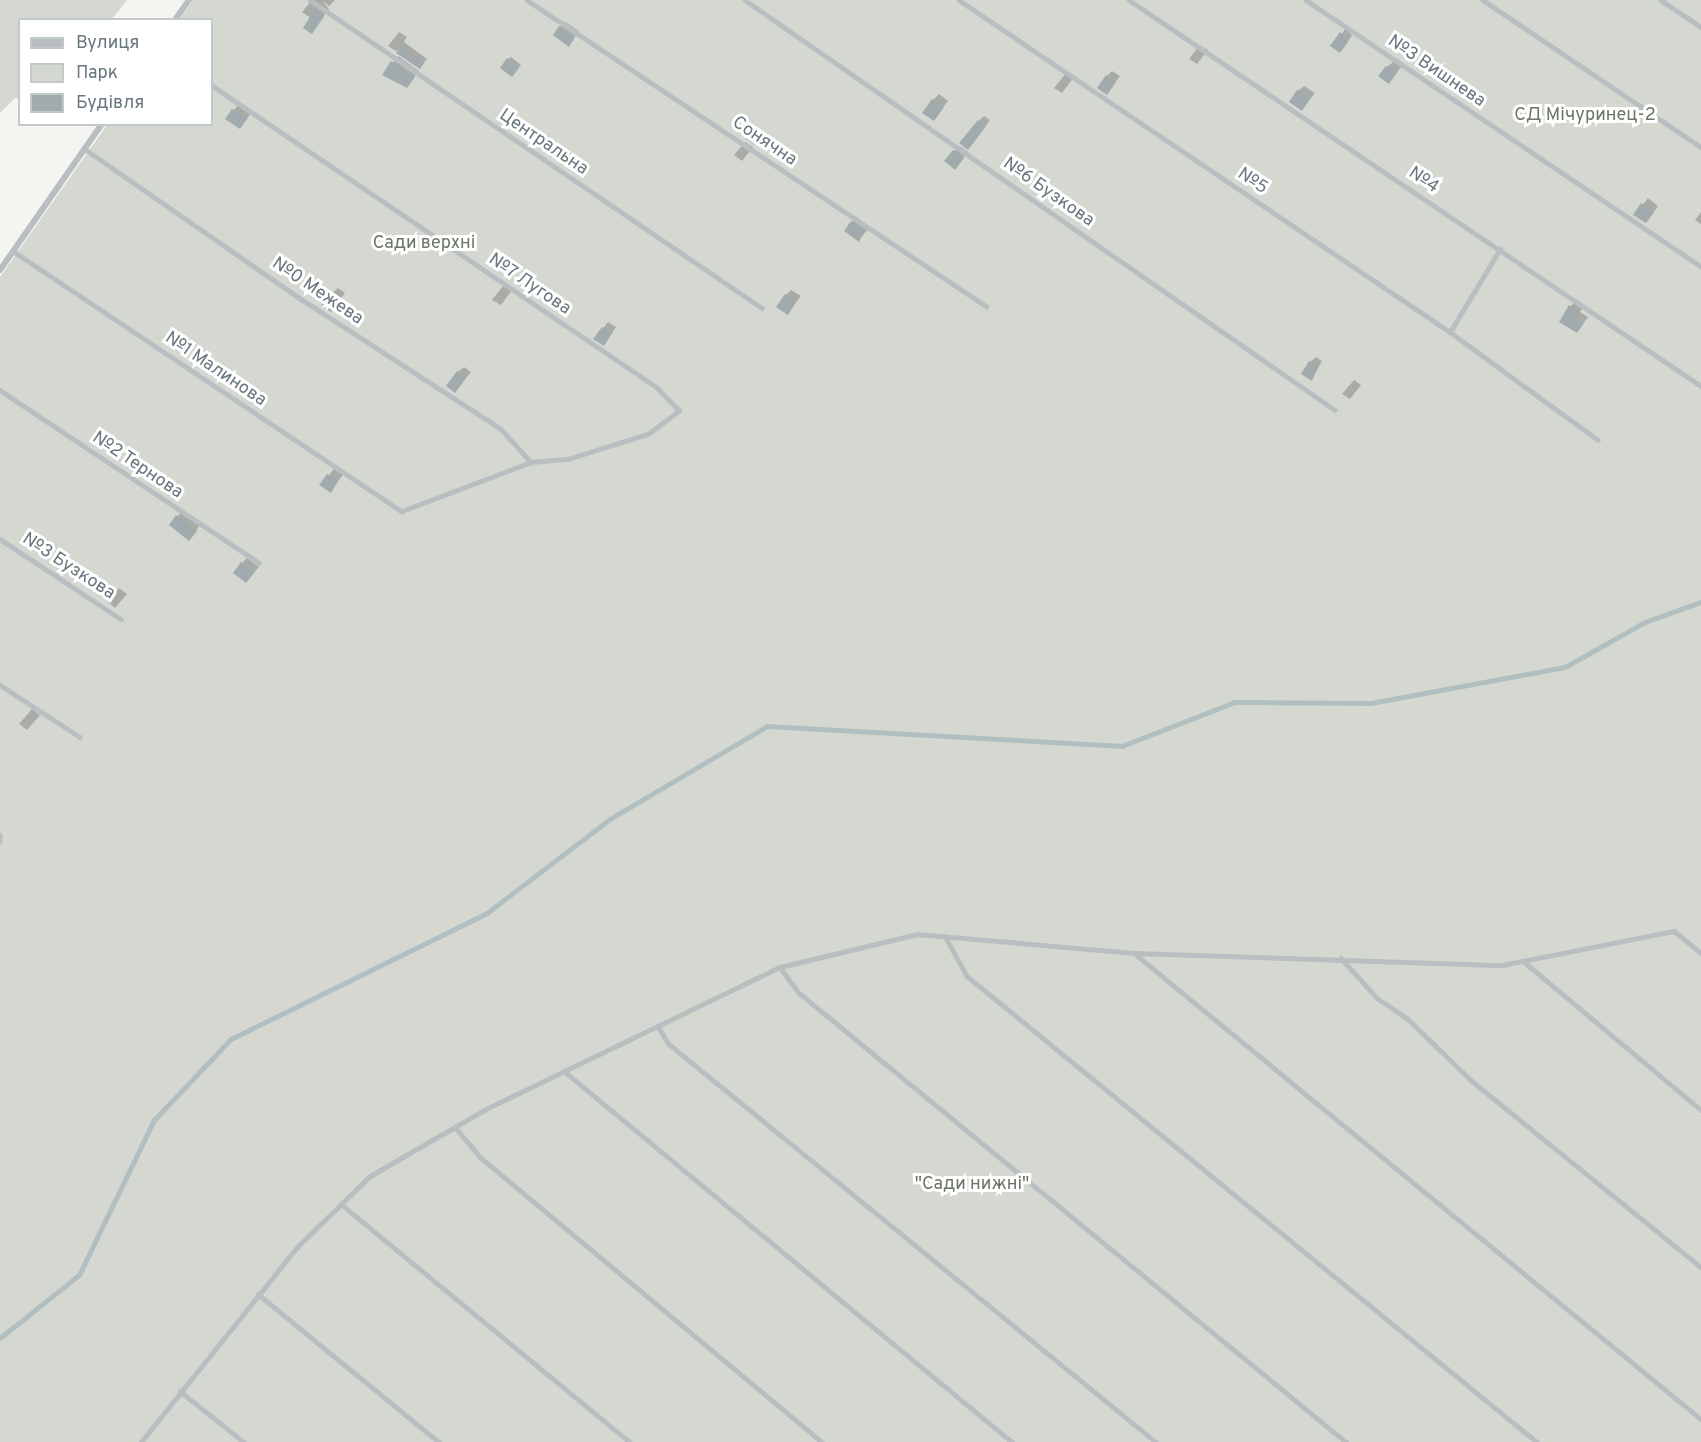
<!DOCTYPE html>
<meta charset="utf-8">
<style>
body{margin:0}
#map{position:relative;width:1701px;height:1442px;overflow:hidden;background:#f4f4f1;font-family:Overpass,sans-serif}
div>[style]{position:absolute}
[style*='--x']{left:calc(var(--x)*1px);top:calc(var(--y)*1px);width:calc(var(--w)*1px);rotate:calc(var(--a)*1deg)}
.green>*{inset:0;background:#d4d8d0}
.shadow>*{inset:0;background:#0003}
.stream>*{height:4.5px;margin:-2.25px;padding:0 2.25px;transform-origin:2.25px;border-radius:2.25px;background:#b2bfc1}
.building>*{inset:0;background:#a1aaad}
.service>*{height:4.5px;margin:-2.25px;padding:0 2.25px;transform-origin:2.25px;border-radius:2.25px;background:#b9bec0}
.minor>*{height:6px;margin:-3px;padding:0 3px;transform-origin:3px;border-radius:3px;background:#b9bec0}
span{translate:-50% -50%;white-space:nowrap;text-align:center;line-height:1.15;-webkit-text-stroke:6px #fff;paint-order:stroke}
.street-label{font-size:18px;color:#67777e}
.park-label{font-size:18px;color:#6b7665}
.legend{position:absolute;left:18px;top:18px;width:195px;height:108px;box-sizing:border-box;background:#fff;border:2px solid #c2c9cb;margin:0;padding:8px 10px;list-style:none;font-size:18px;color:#67777e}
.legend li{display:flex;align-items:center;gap:12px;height:30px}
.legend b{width:30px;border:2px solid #c2c9cb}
</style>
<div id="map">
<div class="green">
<div style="clip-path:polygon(0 0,127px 0,112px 19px,20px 20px,19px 99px,15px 98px,0 113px)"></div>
<div style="clip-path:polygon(193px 0,1701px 0,1701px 1442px,0 1442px,0 277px,107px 125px,212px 124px,212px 20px,180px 19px)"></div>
</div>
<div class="shadow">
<div style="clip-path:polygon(312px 0,335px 0,329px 6px,322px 1px,329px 9px,318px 23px,302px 12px)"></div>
<div style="clip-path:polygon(565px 22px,579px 31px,568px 45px,560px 27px)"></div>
<div style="clip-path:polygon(1346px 28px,1352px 36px,1345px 45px,1332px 46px)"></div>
<div style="clip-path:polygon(399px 32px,407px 37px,404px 42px,427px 59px,423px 64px,401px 47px,396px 51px,388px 46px)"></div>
<div style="clip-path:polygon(1200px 45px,1208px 50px,1197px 64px,1189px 59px)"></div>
<div style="clip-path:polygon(398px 56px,419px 71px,407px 86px,384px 75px)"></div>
<div style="clip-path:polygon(511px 57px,521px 65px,514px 73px,508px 59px)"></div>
<div style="clip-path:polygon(1393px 62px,1402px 66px,1394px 76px,1387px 67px)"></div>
<div style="clip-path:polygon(1112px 71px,1120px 76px,1107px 93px,1107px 76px)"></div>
<div style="clip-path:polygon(1067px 72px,1074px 77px,1062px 93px,1054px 88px)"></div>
<div style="clip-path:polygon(1304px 86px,1315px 93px,1302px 109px,1298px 91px)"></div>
<div style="clip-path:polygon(939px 94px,948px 101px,934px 119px,933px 100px)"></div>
<div style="clip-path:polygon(239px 104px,251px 113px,245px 122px,227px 118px)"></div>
<div style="clip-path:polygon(984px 116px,990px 120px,974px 142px,979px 121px)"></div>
<div style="clip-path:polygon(754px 129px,762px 135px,754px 144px,746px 139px)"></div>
<div style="clip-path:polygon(745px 142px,753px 147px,742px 161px,734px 155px)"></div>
<div style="clip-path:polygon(960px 146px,968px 152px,960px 162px,954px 151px)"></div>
<div style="clip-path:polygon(1648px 198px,1658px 206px,1651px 216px,1635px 214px)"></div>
<div style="clip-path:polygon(1701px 212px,1701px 224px,1695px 220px)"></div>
<div style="clip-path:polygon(857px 217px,869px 228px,859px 240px,852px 222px)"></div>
<div style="clip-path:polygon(504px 285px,512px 290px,501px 305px,492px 300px)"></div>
<div style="clip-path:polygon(338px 288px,345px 293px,331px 310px,332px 293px)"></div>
<div style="clip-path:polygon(791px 290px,801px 296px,788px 313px,786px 295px)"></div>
<div style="clip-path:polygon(1576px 301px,1584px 306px,1580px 312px,1588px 317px,1577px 332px,1571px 306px)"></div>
<div style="clip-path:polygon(608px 322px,616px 327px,604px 345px,595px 339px)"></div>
<div style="clip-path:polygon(1316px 357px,1322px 361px,1312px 379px,1310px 362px)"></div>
<div style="clip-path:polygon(464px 367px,471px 372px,455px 391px,458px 372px)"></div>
<div style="clip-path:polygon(1354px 380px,1361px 385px,1350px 399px,1342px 394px)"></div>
<div style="clip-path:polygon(334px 469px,343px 475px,330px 491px,321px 485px)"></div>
<div style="clip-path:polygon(182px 511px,200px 525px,194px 534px,171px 525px)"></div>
<div style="clip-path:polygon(247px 558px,259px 567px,251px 576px,242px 563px)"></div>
<div style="clip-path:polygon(119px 588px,127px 594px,115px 608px,108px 602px)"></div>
<div style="clip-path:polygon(32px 709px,40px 715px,27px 730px,19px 724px)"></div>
</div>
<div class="stream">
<div style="--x:0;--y:1338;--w:101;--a:-38.6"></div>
<div style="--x:79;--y:1275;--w:172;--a:-64.2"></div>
<div style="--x:154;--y:1120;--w:112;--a:-46.5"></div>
<div style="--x:231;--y:1039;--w:285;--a:-26.2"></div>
<div style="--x:487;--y:913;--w:155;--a:-37.4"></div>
<div style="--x:610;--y:819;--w:182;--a:-30.6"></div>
<div style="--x:767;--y:726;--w:356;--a:3.2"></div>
<div style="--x:1122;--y:746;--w:121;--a:-21.3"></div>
<div style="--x:1235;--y:702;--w:136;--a:0.4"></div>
<div style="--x:1371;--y:703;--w:197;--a:-10.5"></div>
<div style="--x:1565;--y:667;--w:92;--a:-29.4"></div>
<div style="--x:1645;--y:622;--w:59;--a:-19.7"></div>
</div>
<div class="building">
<div style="clip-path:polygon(315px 9px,325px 15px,312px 34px,303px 28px)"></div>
<div style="clip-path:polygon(559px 26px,575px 37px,569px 47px,553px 35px)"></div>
<div style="clip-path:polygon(1340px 32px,1348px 42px,1340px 53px,1330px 46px)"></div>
<div style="clip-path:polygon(401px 45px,424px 63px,420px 69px,396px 53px)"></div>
<div style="clip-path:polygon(507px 58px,519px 68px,512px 77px,500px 68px)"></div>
<div style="clip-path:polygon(391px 61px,415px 77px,407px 88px,382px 75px)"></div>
<div style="clip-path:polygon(1386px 66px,1398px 71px,1389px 84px,1378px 76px)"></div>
<div style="clip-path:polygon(1106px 75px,1116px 82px,1107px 95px,1097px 88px)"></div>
<div style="clip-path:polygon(1297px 90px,1310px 99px,1302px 111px,1289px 102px)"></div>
<div style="clip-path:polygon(932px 99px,944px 107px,934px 121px,922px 113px)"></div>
<div style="clip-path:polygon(232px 109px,247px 119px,240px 129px,225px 119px)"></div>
<div style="clip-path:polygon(978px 120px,986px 126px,968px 150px,959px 143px)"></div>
<div style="clip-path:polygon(953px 150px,964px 158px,955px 170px,944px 161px)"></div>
<div style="clip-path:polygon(1641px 203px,1654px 212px,1646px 223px,1633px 215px)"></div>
<div style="clip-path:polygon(851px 221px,864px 230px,859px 242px,844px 231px)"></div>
<div style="clip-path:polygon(331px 292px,341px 299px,331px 312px,322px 305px)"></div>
<div style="clip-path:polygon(785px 294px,796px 302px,788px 315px,776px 307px)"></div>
<div style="clip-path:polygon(1569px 305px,1580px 312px,1576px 318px,1584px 323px,1577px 333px,1559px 322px)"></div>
<div style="clip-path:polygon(602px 327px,612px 333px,604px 346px,593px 339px)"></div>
<div style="clip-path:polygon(1309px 361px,1318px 367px,1312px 381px,1301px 374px)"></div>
<div style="clip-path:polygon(457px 371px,466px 378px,455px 393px,446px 386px)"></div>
<div style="clip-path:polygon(327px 474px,338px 481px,331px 493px,319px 485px)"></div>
<div style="clip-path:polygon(176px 515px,197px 531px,189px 541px,169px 525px)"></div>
<div style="clip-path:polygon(241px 562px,254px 573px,246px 583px,233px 573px)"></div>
</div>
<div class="service">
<div style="--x:310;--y:0;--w:547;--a:34.27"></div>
<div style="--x:527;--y:0;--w:552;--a:33.69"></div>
<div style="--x:745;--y:0;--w:718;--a:34.8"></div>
<div style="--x:959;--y:0;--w:593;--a:34.07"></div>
<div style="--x:1450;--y:332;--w:97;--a:-58.9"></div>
<div style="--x:1129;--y:0;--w:690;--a:34.01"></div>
<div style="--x:1306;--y:0;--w:476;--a:34"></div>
<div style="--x:1483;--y:0;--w:263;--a:34"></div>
<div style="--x:1661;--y:0;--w:48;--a:34"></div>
<div style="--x:85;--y:149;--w:263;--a:34.8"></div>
<div style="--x:301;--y:299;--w:239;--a:33"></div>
<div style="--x:501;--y:429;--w:45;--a:47.7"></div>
<div style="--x:13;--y:251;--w:468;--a:33.8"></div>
<div style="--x:402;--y:511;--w:138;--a:-20.8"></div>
<div style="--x:531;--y:462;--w:37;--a:-5"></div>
<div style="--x:568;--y:459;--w:84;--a:-17.4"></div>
<div style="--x:648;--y:434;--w:39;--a:-37"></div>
<div style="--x:679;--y:411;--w:32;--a:-134"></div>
<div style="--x:657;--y:388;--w:538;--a:-145.84"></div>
<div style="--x:1450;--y:332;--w:183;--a:36.1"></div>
<div style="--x:0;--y:390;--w:311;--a:33.7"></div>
<div style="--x:0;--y:539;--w:145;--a:33.5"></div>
<div style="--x:0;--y:685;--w:95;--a:33"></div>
<div style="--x:0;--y:835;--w:6;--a:90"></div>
<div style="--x:945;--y:936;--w:46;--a:61.2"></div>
<div style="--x:967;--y:976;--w:736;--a:39.27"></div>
<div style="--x:1134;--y:953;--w:734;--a:39.42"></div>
<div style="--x:1341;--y:958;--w:54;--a:48"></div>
<div style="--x:1377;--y:998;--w:37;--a:34"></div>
<div style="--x:1408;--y:1019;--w:89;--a:44.1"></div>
<div style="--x:1472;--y:1081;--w:295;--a:39.1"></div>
<div style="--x:1523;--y:961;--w:232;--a:39.9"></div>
<div style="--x:780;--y:967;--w:31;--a:54"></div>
<div style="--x:798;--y:992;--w:709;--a:39.39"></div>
<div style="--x:658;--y:1026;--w:21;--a:59"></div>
<div style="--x:669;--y:1044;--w:629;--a:39.26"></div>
<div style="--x:564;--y:1071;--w:582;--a:39.63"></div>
<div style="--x:455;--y:1127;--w:39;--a:50"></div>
<div style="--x:480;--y:1157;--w:445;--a:39.8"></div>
<div style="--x:341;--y:1204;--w:374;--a:39.5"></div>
<div style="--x:258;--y:1294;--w:234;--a:39.3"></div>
<div style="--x:180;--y:1391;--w:82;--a:38.6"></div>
<div style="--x:141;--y:1442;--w:250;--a:-51.3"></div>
<div style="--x:297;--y:1247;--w:102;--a:-44.2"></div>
<div style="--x:370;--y:1176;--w:134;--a:-30"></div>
<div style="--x:486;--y:1109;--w:326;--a:-25.8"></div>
<div style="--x:780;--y:967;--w:141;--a:-13.5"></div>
<div style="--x:917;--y:934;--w:218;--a:5"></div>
<div style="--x:1134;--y:953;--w:368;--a:1.9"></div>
<div style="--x:1502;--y:965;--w:175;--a:-11.2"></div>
<div style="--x:1674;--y:931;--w:35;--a:39"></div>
</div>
<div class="minor">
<div style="--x:175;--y:20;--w:24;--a:-55"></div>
<div style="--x:0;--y:270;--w:178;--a:-55.1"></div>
</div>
<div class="street-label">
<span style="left:1436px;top:72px;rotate:34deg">№3 Вишнева</span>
<span style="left:764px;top:142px;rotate:34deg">Сонячна</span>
<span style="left:543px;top:143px;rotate:34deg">Центральна</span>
<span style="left:1423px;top:181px;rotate:34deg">№4</span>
<span style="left:1252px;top:182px;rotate:34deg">№5</span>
<span style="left:1048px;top:193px;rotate:35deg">№6 Бузкова</span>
<span style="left:529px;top:285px;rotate:34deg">№7 Лугова</span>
<span style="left:317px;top:292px;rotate:34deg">№0 Межева</span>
<span style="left:215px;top:370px;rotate:34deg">№1 Малинова</span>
<span style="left:137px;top:466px;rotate:34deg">№2 Тернова</span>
<span style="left:68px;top:567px;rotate:33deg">№3 Бузкова</span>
</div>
<div class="park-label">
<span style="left:1585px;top:116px">СД Мічуринец-2</span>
<span style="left:424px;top:244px">Сади верхні</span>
<span style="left:972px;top:1185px">"Сади нижні"</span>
</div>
<ul class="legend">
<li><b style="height:8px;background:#b9bec0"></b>Вулиця</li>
<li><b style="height:16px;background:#d4d8d0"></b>Парк</li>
<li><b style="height:16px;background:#a1aaad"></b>Будівля</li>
</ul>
</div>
